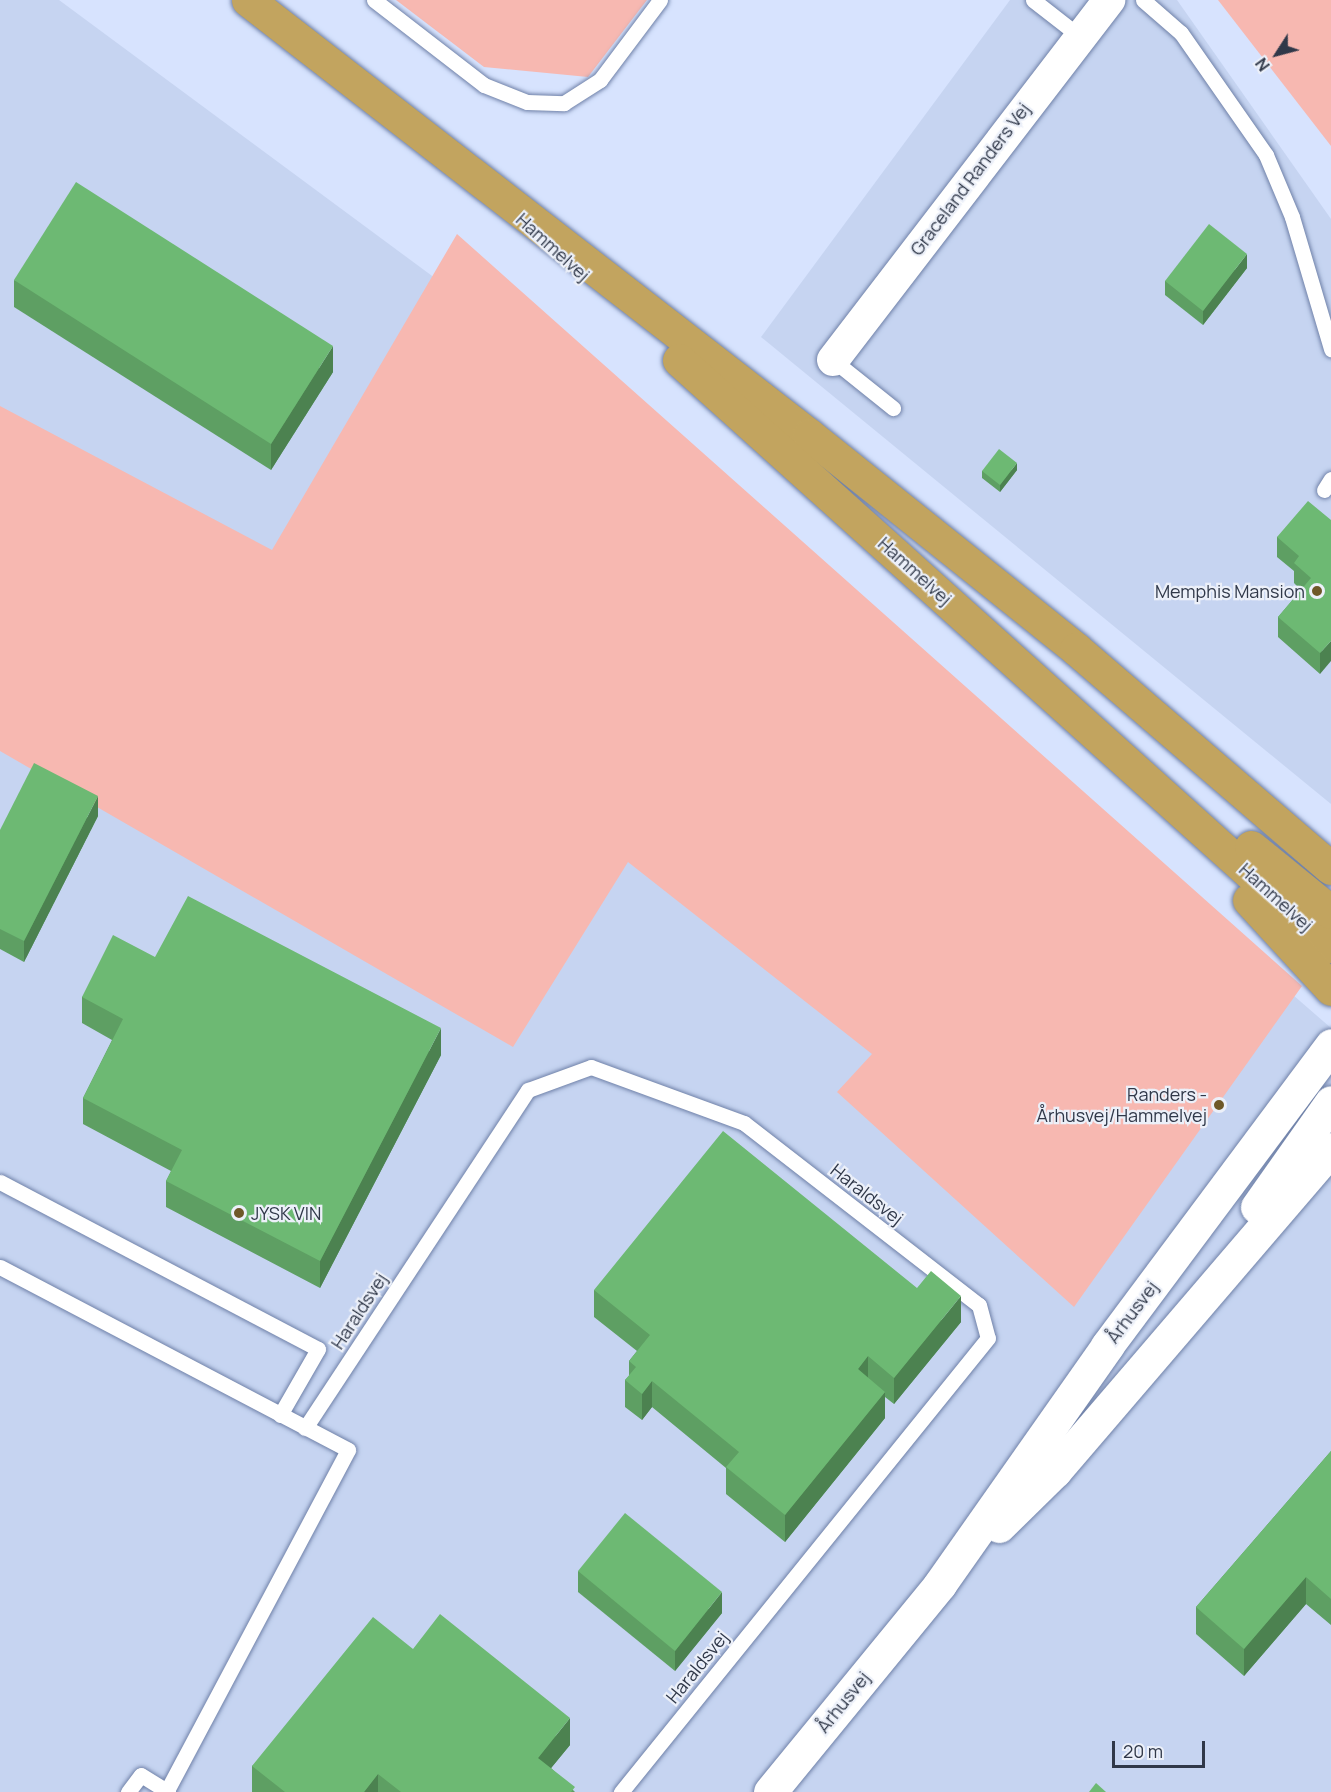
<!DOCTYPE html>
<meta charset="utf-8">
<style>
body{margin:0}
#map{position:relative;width:1331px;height:1792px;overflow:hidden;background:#d7e3fe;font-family:Manrope,sans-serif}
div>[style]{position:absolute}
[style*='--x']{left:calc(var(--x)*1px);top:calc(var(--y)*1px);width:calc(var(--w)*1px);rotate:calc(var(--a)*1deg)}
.built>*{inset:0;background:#c6d4f1}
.green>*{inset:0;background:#f7b8b1}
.roads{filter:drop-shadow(0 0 2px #6f81a8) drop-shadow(0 0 2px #6f81a8)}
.lane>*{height:15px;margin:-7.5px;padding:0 7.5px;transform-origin:7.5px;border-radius:7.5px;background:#fff}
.street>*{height:32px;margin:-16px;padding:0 16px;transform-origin:16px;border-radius:16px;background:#fff}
.secondary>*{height:33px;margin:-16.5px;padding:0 16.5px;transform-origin:16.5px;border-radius:16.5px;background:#fff}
.highway>*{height:33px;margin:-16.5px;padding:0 16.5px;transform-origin:16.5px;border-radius:16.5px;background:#c2a45f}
.wall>*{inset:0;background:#5e9f63}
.shaded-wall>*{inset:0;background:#4c8250}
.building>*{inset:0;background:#6db973}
.dots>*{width:16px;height:16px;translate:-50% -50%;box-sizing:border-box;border:3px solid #ecf0f9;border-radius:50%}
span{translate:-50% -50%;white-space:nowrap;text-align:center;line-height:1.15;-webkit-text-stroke:4.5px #ecf0f9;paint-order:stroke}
.street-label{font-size:18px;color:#303849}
.poi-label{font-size:18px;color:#303849}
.right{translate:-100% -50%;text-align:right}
.left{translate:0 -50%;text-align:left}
.north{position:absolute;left:1247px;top:24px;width:60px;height:60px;-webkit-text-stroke:4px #ecf0f9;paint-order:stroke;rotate:234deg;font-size:16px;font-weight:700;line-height:24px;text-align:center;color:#303849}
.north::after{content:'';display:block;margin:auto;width:21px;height:27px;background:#303849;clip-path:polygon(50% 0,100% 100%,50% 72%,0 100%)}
.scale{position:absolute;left:1112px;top:1741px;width:93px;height:27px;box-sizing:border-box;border:3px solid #303849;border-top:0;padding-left:8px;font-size:18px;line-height:21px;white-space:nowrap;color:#303849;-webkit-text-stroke:4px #ecf0f9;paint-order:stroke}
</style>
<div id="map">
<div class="built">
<div style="clip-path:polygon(0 0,59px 0,666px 449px,1331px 1028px,1331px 1792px,0 1792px)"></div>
<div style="clip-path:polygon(1010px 0,1177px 0,1331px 219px,1331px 804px,761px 337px)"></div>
</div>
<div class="green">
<div style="clip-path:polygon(396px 0,647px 0,588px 77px,484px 67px)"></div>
<div style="clip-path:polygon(1218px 0,1331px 0,1331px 146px)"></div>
<div style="clip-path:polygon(457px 234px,1302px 986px,1074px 1307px,837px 1092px,872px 1054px,628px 862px,513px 1047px,0 751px,0 406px,272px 550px)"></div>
</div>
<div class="roads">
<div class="lane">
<div style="--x:374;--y:0;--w:139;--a:37.7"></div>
<div style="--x:484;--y:85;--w:46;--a:21.6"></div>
<div style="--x:527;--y:102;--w:37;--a:2"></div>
<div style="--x:564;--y:103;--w:43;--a:-32.6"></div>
<div style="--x:600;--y:80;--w:100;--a:-53.1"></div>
<div style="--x:1033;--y:0;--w:58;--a:38"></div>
<div style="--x:1143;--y:0;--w:50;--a:41"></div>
<div style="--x:1181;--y:33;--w:149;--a:55.1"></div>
<div style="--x:1266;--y:155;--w:67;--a:67.2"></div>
<div style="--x:1292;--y:217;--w:138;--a:73.5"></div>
<div style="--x:833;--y:360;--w:77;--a:38.7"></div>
<div style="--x:1324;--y:490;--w:13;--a:-58"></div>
<div style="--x:0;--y:1182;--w:359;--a:27.7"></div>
<div style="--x:318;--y:1349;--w:76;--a:119.9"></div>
<div style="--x:0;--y:1267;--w:393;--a:27.7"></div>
<div style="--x:348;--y:1450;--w:386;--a:118"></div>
<div style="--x:305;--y:1428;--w:405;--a:-56.6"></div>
<div style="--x:528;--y:1090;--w:67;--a:-20.1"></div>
<div style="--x:591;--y:1067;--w:163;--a:20.1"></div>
<div style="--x:744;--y:1123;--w:297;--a:37.8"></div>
<div style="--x:979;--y:1305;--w:34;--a:75"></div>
<div style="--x:988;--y:1338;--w:584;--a:128.95"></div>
<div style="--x:128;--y:1792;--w:21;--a:-53"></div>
<div style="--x:141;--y:1775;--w:32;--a:32"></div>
</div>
<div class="street">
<div style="--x:833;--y:360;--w:454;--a:-52.5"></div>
</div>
<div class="secondary">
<div style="--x:1257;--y:1207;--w:128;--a:-54.8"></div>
<div style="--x:999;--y:1526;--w:78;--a:-44.5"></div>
<div style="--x:1055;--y:1471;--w:424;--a:-49.4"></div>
<div style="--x:770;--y:1792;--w:269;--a:-50.7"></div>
<div style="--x:940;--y:1584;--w:291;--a:-54.9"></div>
<div style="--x:1107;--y:1346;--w:375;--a:-53.3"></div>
</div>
<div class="highway">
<div style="--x:248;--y:0;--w:710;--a:37.79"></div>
<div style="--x:809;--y:435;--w:342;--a:38.7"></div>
<div style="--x:1076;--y:649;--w:336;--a:40.7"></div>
<div style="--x:679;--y:360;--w:877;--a:41.95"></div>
<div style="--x:1251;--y:847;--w:103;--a:39.1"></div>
<div style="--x:1249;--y:900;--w:121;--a:47.3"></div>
</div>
</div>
<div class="wall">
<div style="clip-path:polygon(1247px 268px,1203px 325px,1165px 295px,1165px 281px)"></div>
<div style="clip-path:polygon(14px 280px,333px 372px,271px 470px,14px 307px)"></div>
<div style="clip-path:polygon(1017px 470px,1000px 492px,982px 478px,982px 471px)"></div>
<div style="clip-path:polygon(1331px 520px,1320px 674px,1278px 637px,1278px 617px,1301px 590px,1294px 583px,1294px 571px,1277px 557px,1277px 537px)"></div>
<div style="clip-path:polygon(98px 816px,24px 962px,0 949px,0 830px)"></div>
<div style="clip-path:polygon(155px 957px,441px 1055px,320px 1288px,166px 1207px,166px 1181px,171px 1171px,83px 1124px,83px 1098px,112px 1040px,82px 1023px,82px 997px)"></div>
<div style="clip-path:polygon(594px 1290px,961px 1322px,894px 1404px,885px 1397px,885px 1418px,785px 1542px,726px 1494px,726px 1468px,652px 1407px,642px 1420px,625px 1407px,625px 1380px,629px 1376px,629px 1361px,637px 1351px,594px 1317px)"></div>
<div style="clip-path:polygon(1331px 1451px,1331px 1625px,1306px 1604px,1244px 1676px,1196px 1634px,1196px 1607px)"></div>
<div style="clip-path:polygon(578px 1571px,722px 1613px,675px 1671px,578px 1592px)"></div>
<div style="clip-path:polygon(413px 1649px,570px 1745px,551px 1768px,575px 1792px,252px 1792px,252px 1766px)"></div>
</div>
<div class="shaded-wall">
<div style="clip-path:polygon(1247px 254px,1247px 268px,1203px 325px,1203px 311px)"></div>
<div style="clip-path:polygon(333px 346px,333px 372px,271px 470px,271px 444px)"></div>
<div style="clip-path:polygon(1017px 463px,1017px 470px,1000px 492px,1000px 485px)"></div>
<div style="clip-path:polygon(1331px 641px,1331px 661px,1320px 674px,1320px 653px)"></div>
<div style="clip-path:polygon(98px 796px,98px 816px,24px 962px,24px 941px)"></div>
<div style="clip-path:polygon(441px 1028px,441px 1055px,320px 1288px,320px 1261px)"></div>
<div style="clip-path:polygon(961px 1296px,961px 1322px,894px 1404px,894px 1378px)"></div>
<div style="clip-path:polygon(868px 1356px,868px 1383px,858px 1369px)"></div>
<div style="clip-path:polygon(652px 1381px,652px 1407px,642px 1420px,642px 1394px)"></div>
<div style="clip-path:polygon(885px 1392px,885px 1418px,785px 1542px,785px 1515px)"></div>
<div style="clip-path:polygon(1306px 1577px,1306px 1604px,1244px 1676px,1244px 1649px)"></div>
<div style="clip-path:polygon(722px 1592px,722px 1613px,675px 1671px,675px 1651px)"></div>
<div style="clip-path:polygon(570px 1718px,570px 1745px,538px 1784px,538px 1758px)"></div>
<div style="clip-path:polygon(378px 1774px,378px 1792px,364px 1792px)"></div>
</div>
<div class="building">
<div style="clip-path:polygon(76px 182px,333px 346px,271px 444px,14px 280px)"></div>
<div style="clip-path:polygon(1209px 224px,1247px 254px,1203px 311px,1165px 281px)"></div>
<div style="clip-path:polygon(999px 449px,1017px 463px,1000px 485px,982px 471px)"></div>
<div style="clip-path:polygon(1308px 501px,1331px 520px,1331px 641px,1320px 653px,1278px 617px,1311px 578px,1294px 563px,1299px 556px,1277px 537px)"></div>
<div style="clip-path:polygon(34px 763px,98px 796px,24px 941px,0 929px,0 830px)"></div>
<div style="clip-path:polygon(188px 896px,441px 1028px,320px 1261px,166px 1181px,182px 1150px,83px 1098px,123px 1019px,82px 997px,113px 935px,155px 957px)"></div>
<div style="clip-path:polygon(723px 1131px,917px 1288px,931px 1271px,961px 1296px,894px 1378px,868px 1356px,858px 1369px,885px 1392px,785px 1515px,726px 1467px,739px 1452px,652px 1381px,642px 1394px,625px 1380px,636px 1367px,629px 1361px,650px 1335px,594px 1290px)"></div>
<div style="clip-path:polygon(1331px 1451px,1331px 1599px,1306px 1577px,1244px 1649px,1196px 1607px)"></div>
<div style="clip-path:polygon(625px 1513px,722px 1592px,675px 1651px,578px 1571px)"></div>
<div style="clip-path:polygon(440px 1614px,570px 1718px,538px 1758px,575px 1787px,571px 1792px,401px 1792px,378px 1774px,364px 1792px,285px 1792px,252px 1766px,373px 1617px,413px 1649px)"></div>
<div style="clip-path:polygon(1096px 1783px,1106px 1792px,1089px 1792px)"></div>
</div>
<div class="dots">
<div style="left:1317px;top:591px;background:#6e5828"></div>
<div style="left:1219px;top:1105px;background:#6e5828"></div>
<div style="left:239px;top:1213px;background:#6e5828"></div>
</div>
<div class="street-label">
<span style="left:970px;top:179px;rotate:-53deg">Graceland Randers Vej</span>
<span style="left:553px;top:247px;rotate:42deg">Hammelvej</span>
<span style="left:915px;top:571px;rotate:42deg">Hammelvej</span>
<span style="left:1276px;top:897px;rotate:42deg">Hammelvej</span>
<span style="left:867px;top:1194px;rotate:38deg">Haraldsvej</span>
<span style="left:359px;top:1311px;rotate:-57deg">Haraldsvej</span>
<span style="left:1132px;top:1312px;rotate:-53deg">Århusvej</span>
<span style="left:697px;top:1667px;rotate:-51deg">Haraldsvej</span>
<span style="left:843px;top:1702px;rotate:-51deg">Århusvej</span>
</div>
<div class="poi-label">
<span class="right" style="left:1305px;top:591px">Memphis Mansion</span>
<span class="right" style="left:1207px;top:1105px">Randers -<br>Århusvej/Hammelvej</span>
<span class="left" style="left:251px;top:1213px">JYSK VIN</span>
</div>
<div class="north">N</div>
<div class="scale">20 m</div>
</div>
